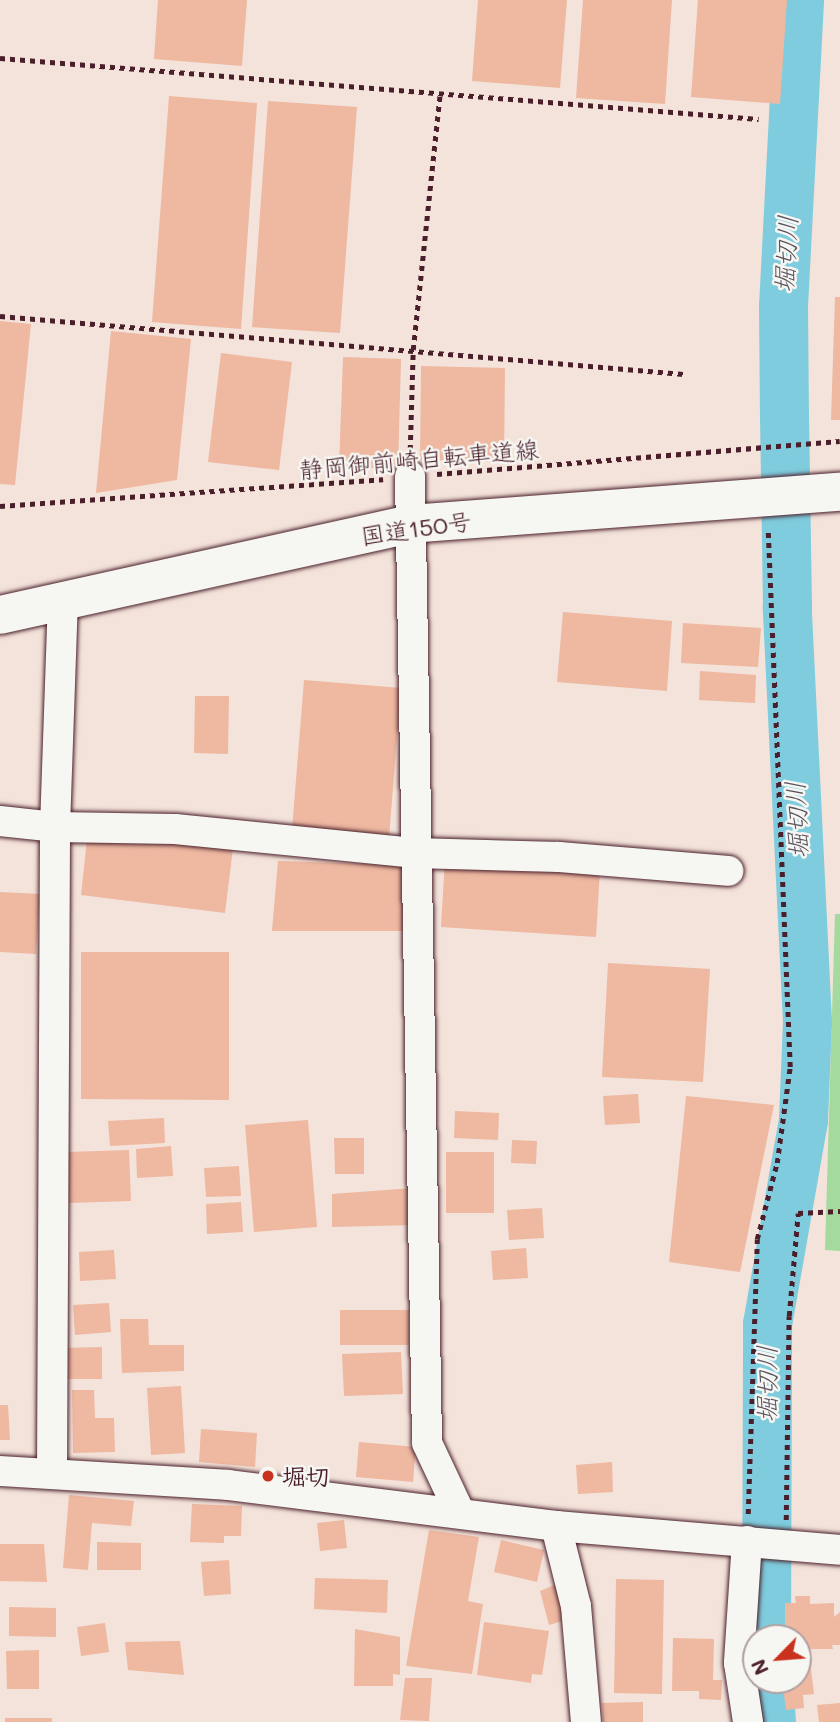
<!DOCTYPE html>
<meta charset="utf-8">
<style>
body{margin:0}
#map{position:relative;width:840px;height:1722px;overflow:hidden;background:#f4e3da;font-family:Mali,"Klee One",sans-serif}
div>[style]{position:absolute}
[style*='--x']{left:calc(var(--x)*1px);top:calc(var(--y)*1px);width:calc(var(--w)*1px);rotate:calc(var(--a)*1deg)}
.green>*{inset:0;background:#a4da9d}
.river>*{height:49px;margin:-24.5px;padding:0 24.5px;transform-origin:24.5px;border-radius:24.5px;background:#7eccdd}
.building>*{inset:0;background:#eeb8a1}
.path>*{height:4.5px;margin-top:-2.25px;transform-origin:0;background:repeating-linear-gradient(90deg,#4a1f2b 0 5px,transparent 0 10px)}
.roads{filter:drop-shadow(0 0 2px #4a1f2b) drop-shadow(0 0 2px #4a1f2b)}
.minor>*{height:30px;margin:-15px;padding:0 15px;transform-origin:15px;border-radius:15px;background:#f6f6f2}
.highway>*{height:38px;margin:-19px;padding:0 19px;transform-origin:19px;border-radius:19px;background:#f6f6f2}
.dots>*{width:19px;height:19px;translate:-50% -50%;box-sizing:border-box;border:4px solid #f6f6f2;border-radius:50%}
span{translate:-50% -50%;white-space:nowrap;text-align:center;line-height:1.15;-webkit-text-stroke:5px #f6f6f2;paint-order:stroke}
.street-label{font-size:24px;color:#4a1f2b}
.poi-label{font-size:24px;color:#4a1f2b;font-weight:700}
.left{translate:0 -50%;text-align:left}
.water-label{font-size:26px;color:#5a5360;font-style:italic}
.north{position:absolute;left:742px;top:1624px;width:70px;height:70px;box-sizing:border-box;background:#f6f6f2;border:2px solid #b1a0a2;border-radius:50%;rotate:245deg;font-size:19px;font-weight:700;line-height:28px;text-align:center;color:#4a1f2b}
.north::after{content:'';display:block;margin:auto;width:24px;height:32px;background:#c8321e;clip-path:polygon(50% 0,100% 100%,50% 72%,0 100%)}
</style>
<div id="map">
<div class="green">
<div style="clip-path:polygon(835px 914px,840px 914px,840px 1251px,825px 1250px)"></div>
</div>
<div class="river">
<div style="--x:766;--y:1638;--w:314;--a:-89.8"></div>
<div style="--x:767;--y:1324;--w:207;--a:-80"></div>
<div style="--x:803;--y:1120;--w:98;--a:-87.7"></div>
<div style="--x:807;--y:1022;--w:416;--a:-92.8"></div>
<div style="--x:787;--y:606;--w:188;--a:-90.9"></div>
<div style="--x:784;--y:418;--w:112;--a:-90.5"></div>
<div style="--x:783;--y:306;--w:306;--a:-87"></div>
<div style="--x:768;--y:1680;--w:42;--a:85.9"></div>
</div>
<div class="building">
<div style="clip-path:polygon(158px 0,247px 0,242px 66px,154px 59px)"></div>
<div style="clip-path:polygon(478px 0,567px 0,560px 88px,472px 81px)"></div>
<div style="clip-path:polygon(583px 0,672px 0,665px 104px,576px 98px)"></div>
<div style="clip-path:polygon(698px 0,787px 0,780px 104px,691px 97px)"></div>
<div style="clip-path:polygon(169px 96px,257px 103px,241px 329px,152px 322px)"></div>
<div style="clip-path:polygon(268px 101px,357px 107px,340px 333px,252px 327px)"></div>
<div style="clip-path:polygon(835px 297px,840px 297px,840px 420px,831px 420px)"></div>
<div style="clip-path:polygon(0 321px,31px 324px,15px 485px,0 484px)"></div>
<div style="clip-path:polygon(111px 331px,191px 339px,177px 480px,96px 493px)"></div>
<div style="clip-path:polygon(221px 353px,292px 362px,279px 470px,208px 462px)"></div>
<div style="clip-path:polygon(343px 357px,401px 359px,398px 469px,339px 467px)"></div>
<div style="clip-path:polygon(421px 366px,505px 368px,504px 462px,420px 460px)"></div>
<div style="clip-path:polygon(563px 612px,672px 621px,667px 691px,557px 682px)"></div>
<div style="clip-path:polygon(683px 623px,761px 628px,758px 667px,681px 663px)"></div>
<div style="clip-path:polygon(700px 671px,756px 675px,755px 703px,699px 700px)"></div>
<div style="clip-path:polygon(304px 680px,401px 688px,389px 838px,292px 830px)"></div>
<div style="clip-path:polygon(195px 696px,229px 696px,228px 754px,194px 753px)"></div>
<div style="clip-path:polygon(88px 830px,233px 848px,225px 913px,81px 895px)"></div>
<div style="clip-path:polygon(445px 859px,600px 869px,596px 937px,441px 927px)"></div>
<div style="clip-path:polygon(278px 861px,403px 865px,403px 931px,272px 931px)"></div>
<div style="clip-path:polygon(0 892px,40px 894px,36px 954px,0 952px)"></div>
<div style="clip-path:polygon(81px 952px,229px 952px,229px 1100px,81px 1099px)"></div>
<div style="clip-path:polygon(608px 963px,710px 969px,703px 1082px,602px 1077px)"></div>
<div style="clip-path:polygon(638px 1094px,640px 1123px,605px 1125px,603px 1096px)"></div>
<div style="clip-path:polygon(686px 1096px,774px 1105px,740px 1272px,669px 1262px)"></div>
<div style="clip-path:polygon(455px 1111px,499px 1113px,498px 1140px,454px 1138px)"></div>
<div style="clip-path:polygon(164px 1118px,165px 1143px,110px 1146px,108px 1121px)"></div>
<div style="clip-path:polygon(308px 1120px,317px 1227px,254px 1232px,245px 1125px)"></div>
<div style="clip-path:polygon(334px 1138px,364px 1138px,364px 1174px,335px 1174px)"></div>
<div style="clip-path:polygon(512px 1140px,537px 1141px,536px 1164px,511px 1163px)"></div>
<div style="clip-path:polygon(171px 1146px,173px 1176px,137px 1178px,136px 1149px)"></div>
<div style="clip-path:polygon(129px 1150px,131px 1201px,69px 1203px,67px 1152px)"></div>
<div style="clip-path:polygon(446px 1152px,494px 1152px,494px 1213px,446px 1213px)"></div>
<div style="clip-path:polygon(239px 1166px,241px 1196px,206px 1197px,204px 1168px)"></div>
<div style="clip-path:polygon(413px 1188px,415px 1225px,332px 1227px,332px 1194px)"></div>
<div style="clip-path:polygon(241px 1202px,243px 1232px,207px 1234px,206px 1204px)"></div>
<div style="clip-path:polygon(542px 1208px,544px 1238px,509px 1240px,507px 1210px)"></div>
<div style="clip-path:polygon(526px 1248px,528px 1278px,493px 1280px,491px 1251px)"></div>
<div style="clip-path:polygon(114px 1250px,116px 1279px,80px 1281px,79px 1252px)"></div>
<div style="clip-path:polygon(109px 1303px,111px 1332px,75px 1335px,73px 1305px)"></div>
<div style="clip-path:polygon(340px 1310px,409px 1310px,409px 1345px,340px 1345px)"></div>
<div style="clip-path:polygon(120px 1319px,148px 1319px,149px 1345px,184px 1345px,184px 1371px,122px 1373px)"></div>
<div style="clip-path:polygon(102px 1347px,102px 1379px,62px 1379px,62px 1348px)"></div>
<div style="clip-path:polygon(401px 1352px,403px 1394px,344px 1396px,342px 1354px)"></div>
<div style="clip-path:polygon(181px 1386px,185px 1453px,151px 1455px,147px 1388px)"></div>
<div style="clip-path:polygon(72px 1390px,94px 1390px,95px 1418px,114px 1418px,115px 1452px,73px 1453px)"></div>
<div style="clip-path:polygon(0 1405px,8px 1405px,10px 1440px,0 1440px)"></div>
<div style="clip-path:polygon(201px 1429px,257px 1433px,255px 1467px,199px 1462px)"></div>
<div style="clip-path:polygon(359px 1442px,416px 1447px,413px 1482px,356px 1477px)"></div>
<div style="clip-path:polygon(612px 1462px,613px 1492px,578px 1494px,576px 1465px)"></div>
<div style="clip-path:polygon(69px 1495px,134px 1501px,131px 1526px,92px 1523px,88px 1570px,63px 1568px)"></div>
<div style="clip-path:polygon(192px 1504px,242px 1506px,241px 1536px,224px 1536px,224px 1543px,190px 1542px)"></div>
<div style="clip-path:polygon(344px 1520px,347px 1548px,320px 1551px,317px 1523px)"></div>
<div style="clip-path:polygon(429px 1530px,479px 1537px,468px 1601px,483px 1604px,472px 1674px,406px 1666px)"></div>
<div style="clip-path:polygon(501px 1540px,544px 1550px,537px 1582px,494px 1572px)"></div>
<div style="clip-path:polygon(97px 1542px,141px 1543px,141px 1570px,97px 1570px)"></div>
<div style="clip-path:polygon(0 1544px,44px 1544px,47px 1582px,0 1581px)"></div>
<div style="clip-path:polygon(229px 1560px,231px 1594px,204px 1596px,201px 1562px)"></div>
<div style="clip-path:polygon(315px 1578px,388px 1580px,387px 1613px,314px 1609px)"></div>
<div style="clip-path:polygon(616px 1579px,664px 1580px,662px 1694px,614px 1693px)"></div>
<div style="clip-path:polygon(557px 1584px,566px 1620px,549px 1625px,540px 1591px)"></div>
<div style="clip-path:polygon(795px 1596px,810px 1596px,810px 1604px,834px 1603px,834px 1617px,840px 1612px,840px 1645px,832px 1645px,833px 1649px,798px 1649px,798px 1638px,785px 1638px,785px 1603px,796px 1603px)"></div>
<div style="clip-path:polygon(9px 1607px,56px 1608px,56px 1637px,9px 1636px)"></div>
<div style="clip-path:polygon(484px 1622px,549px 1631px,542px 1675px,532px 1674px,531px 1683px,477px 1675px)"></div>
<div style="clip-path:polygon(105px 1623px,109px 1652px,81px 1656px,77px 1627px)"></div>
<div style="clip-path:polygon(355px 1629px,400px 1637px,400px 1675px,393px 1674px,393px 1686px,354px 1686px)"></div>
<div style="clip-path:polygon(673px 1638px,714px 1639px,713px 1680px,722px 1680px,721px 1700px,699px 1699px,699px 1691px,672px 1691px)"></div>
<div style="clip-path:polygon(180px 1641px,184px 1675px,128px 1670px,125px 1642px)"></div>
<div style="clip-path:polygon(39px 1650px,39px 1689px,7px 1689px,6px 1651px)"></div>
<div style="clip-path:polygon(809px 1653px,814px 1694px,803px 1695px,804px 1708px,786px 1710px,782px 1680px,798px 1680px,798px 1654px)"></div>
<div style="clip-path:polygon(405px 1678px,432px 1678px,429px 1721px,400px 1720px)"></div>
<div style="clip-path:polygon(643px 1702px,643px 1722px,603px 1722px,602px 1703px)"></div>
<div style="clip-path:polygon(840px 1703px,840px 1722px,819px 1722px,817px 1705px)"></div>
<div style="clip-path:polygon(5px 1718px,52px 1718px,52px 1722px,5px 1722px)"></div>
</div>
<div class="path">
<div style="--x:0;--y:58;--w:761;--a:4.59"></div>
<div style="--x:0;--y:316;--w:686;--a:4.85"></div>
<div style="--x:410;--y:450;--w:100;--a:-88.3"></div>
<div style="--x:413;--y:350;--w:259;--a:-84"></div>
<div style="--x:437;--y:474;--w:404;--a:-4.7"></div>
<div style="--x:0;--y:506;--w:384;--a:-4"></div>
<div style="--x:748;--y:1514;--w:275;--a:-88.1"></div>
<div style="--x:757;--y:1239;--w:79;--a:-75.3"></div>
<div style="--x:777;--y:1163;--w:97;--a:-82.3"></div>
<div style="--x:790;--y:1067;--w:537;--a:-92.35"></div>
<div style="--x:786;--y:1520;--w:204;--a:-89.2"></div>
<div style="--x:789;--y:1316;--w:103;--a:-85"></div>
<div style="--x:798;--y:1213;--w:42;--a:-2.7"></div>
</div>
<div class="roads">
<div class="minor">
<div style="--x:410;--y:476;--w:967;--a:88.99"></div>
<div style="--x:427;--y:1443;--w:75;--a:64.8"></div>
<div style="--x:0;--y:821;--w:55;--a:6.2"></div>
<div style="--x:55;--y:827;--w:120;--a:1"></div>
<div style="--x:175;--y:829;--w:240;--a:5.7"></div>
<div style="--x:414;--y:853;--w:145;--a:1.6"></div>
<div style="--x:559;--y:857;--w:170;--a:4.7"></div>
<div style="--x:0;--y:1471;--w:228;--a:3.5"></div>
<div style="--x:228;--y:1485;--w:331;--a:7.1"></div>
<div style="--x:556;--y:1526;--w:285;--a:4.8"></div>
<div style="--x:52;--y:1474;--w:647;--a:-89.73"></div>
<div style="--x:55;--y:827;--w:227;--a:-88"></div>
<div style="--x:556;--y:1526;--w:82;--a:76"></div>
<div style="--x:576;--y:1606;--w:116;--a:85.1"></div>
<div style="--x:747;--y:1541;--w:122;--a:93.8"></div>
<div style="--x:739;--y:1663;--w:60;--a:81.3"></div>
</div>
<div class="highway">
<div style="--x:0;--y:615;--w:420;--a:-12.5"></div>
<div style="--x:410;--y:524;--w:431;--a:-4.3"></div>
</div>
</div>
<div class="dots">
<div style="left:268px;top:1476px;background:#c8321e"></div>
</div>
<div class="street-label">
<span style="left:419px;top:459px;rotate:-5deg">静岡御前崎自転車道線</span>
<span style="left:416px;top:528px;rotate:-8deg">国道150号</span>
</div>
<div class="poi-label">
<span class="left" style="left:282px;top:1476px">堀切</span>
</div>
<div class="water-label">
<span style="left:786px;top:254px;rotate:-87deg">堀切川</span>
<span style="left:797px;top:820px;rotate:-93deg">堀切川</span>
<span style="left:767px;top:1384px;rotate:-90deg">堀切川</span>
</div>
<div class="north">N</div>
</div>
